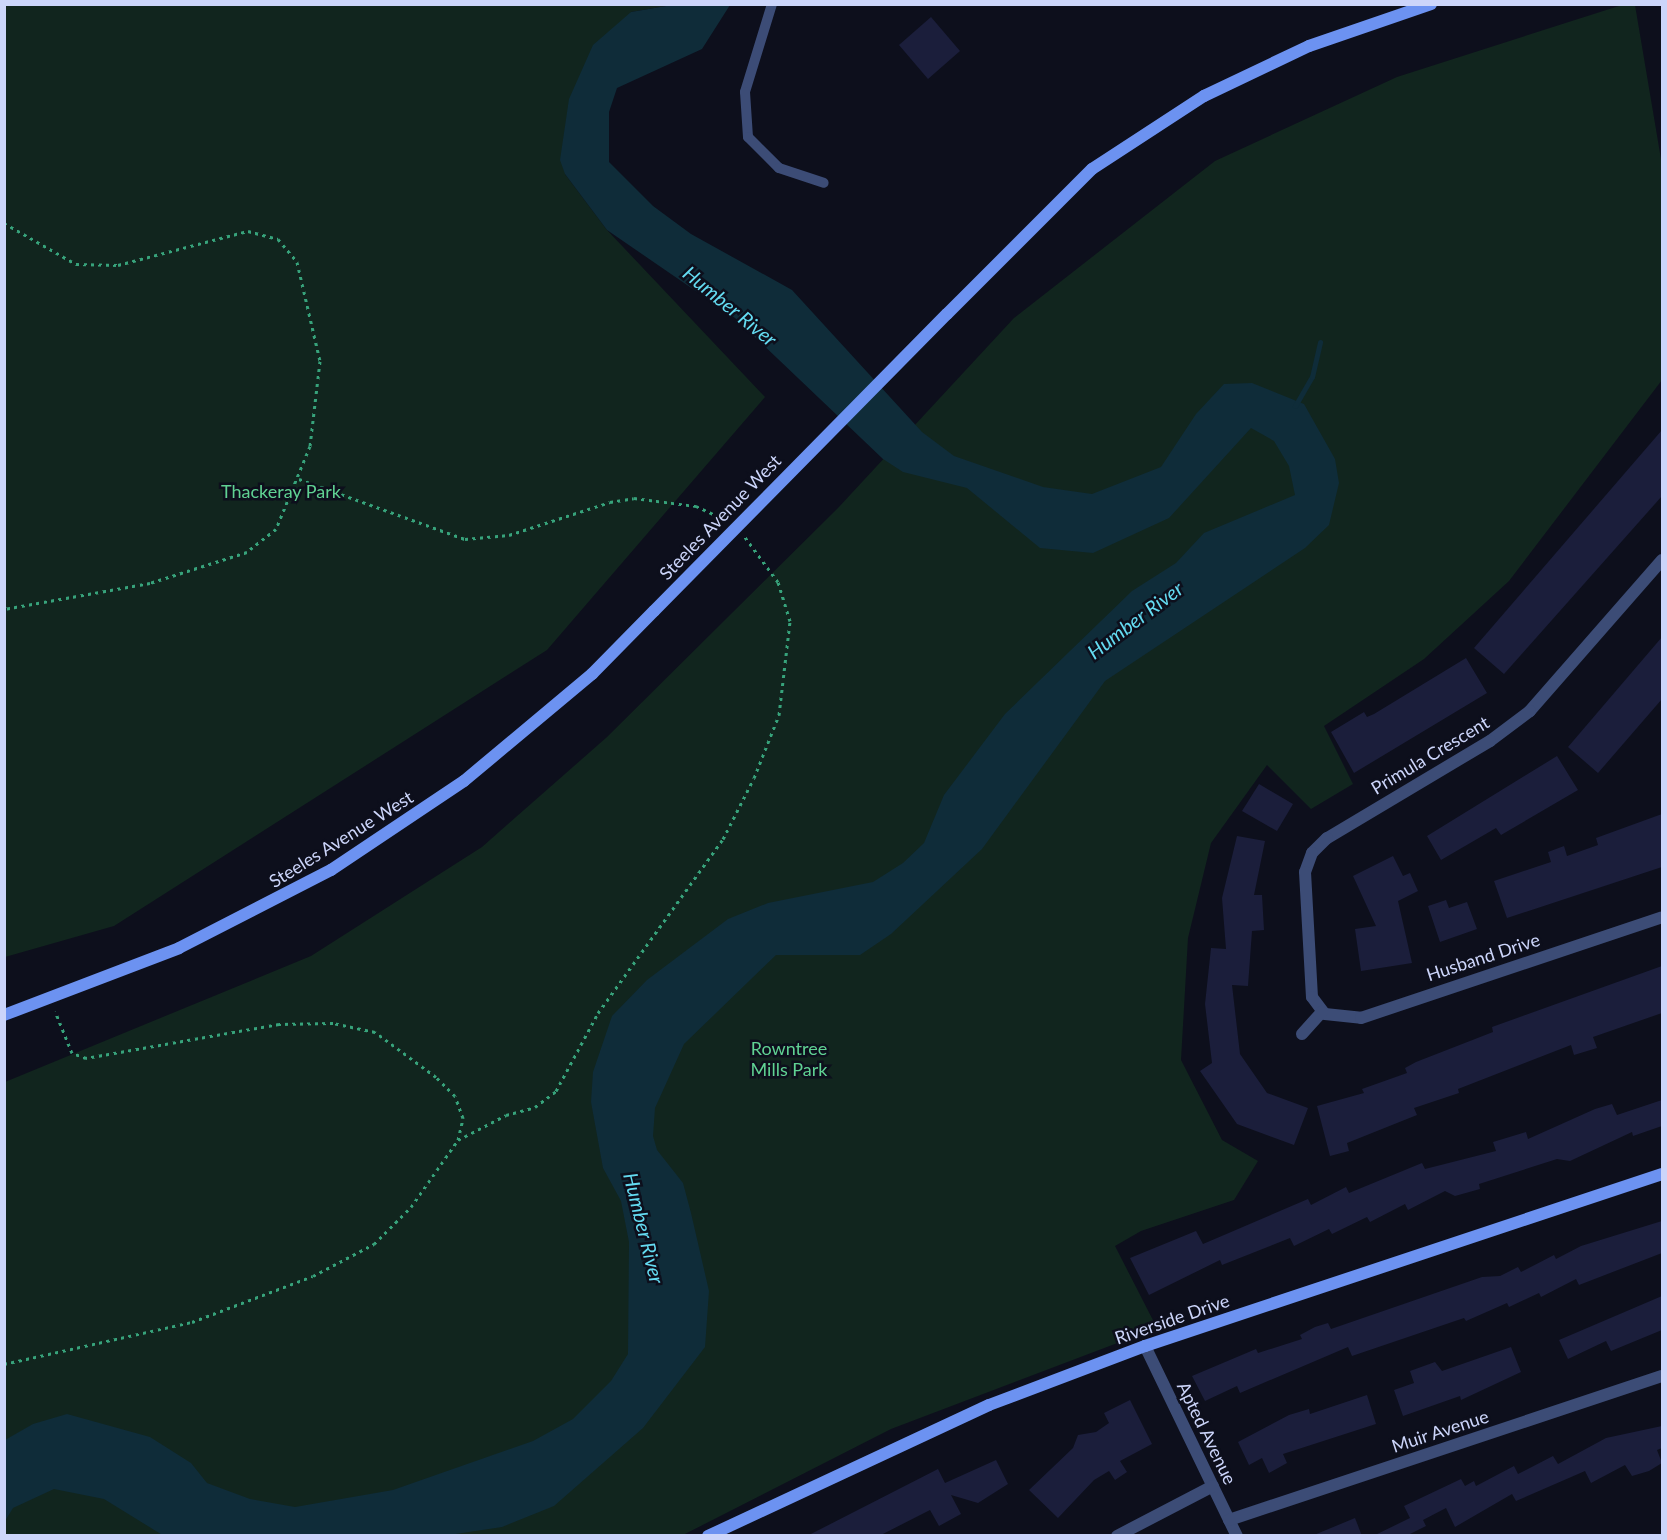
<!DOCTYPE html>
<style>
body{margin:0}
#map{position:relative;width:1667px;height:1540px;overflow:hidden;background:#0d0f1c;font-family:Lato,sans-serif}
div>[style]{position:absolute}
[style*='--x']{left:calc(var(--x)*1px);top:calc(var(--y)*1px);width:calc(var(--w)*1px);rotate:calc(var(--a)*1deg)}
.green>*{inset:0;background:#11251e}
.water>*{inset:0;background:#0f2c39}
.stream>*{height:5px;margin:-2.5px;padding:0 2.5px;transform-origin:2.5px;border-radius:2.5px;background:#0f2c39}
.building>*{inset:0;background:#1b1e3b}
.path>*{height:3px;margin-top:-1.5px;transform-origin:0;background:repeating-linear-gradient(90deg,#37a37b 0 3px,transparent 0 7.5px)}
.lane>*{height:10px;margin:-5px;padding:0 5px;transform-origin:5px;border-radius:5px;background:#3c4c76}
.street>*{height:12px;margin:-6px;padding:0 6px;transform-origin:6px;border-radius:6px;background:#3c4c76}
.secondary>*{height:12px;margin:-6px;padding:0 6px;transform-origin:6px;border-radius:6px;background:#6c92f1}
.secondary-bridge>*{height:12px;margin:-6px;padding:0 6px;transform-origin:6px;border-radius:6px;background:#6c92f1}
span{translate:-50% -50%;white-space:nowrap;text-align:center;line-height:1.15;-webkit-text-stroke:5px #0d0f1c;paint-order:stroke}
.park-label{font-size:18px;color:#60d293}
.street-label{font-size:18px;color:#ccd5fa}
.water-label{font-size:20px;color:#64dbf1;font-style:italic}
.frame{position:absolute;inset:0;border:6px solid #ccd5fa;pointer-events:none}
</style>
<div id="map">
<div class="green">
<div style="clip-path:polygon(5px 5px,672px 5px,631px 12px,565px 174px,607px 230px,765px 397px,547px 650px,114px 926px,5px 957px)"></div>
<div style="clip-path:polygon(1622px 5px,1635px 5px,1662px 165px,1662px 380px,1509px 581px,1424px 659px,1324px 726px,1353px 784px,1311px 809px,1267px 765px,1211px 843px,1188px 938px,1181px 1060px,1222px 1140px,1258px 1161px,1234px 1200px,1141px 1231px,1115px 1246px,1157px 1328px,891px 1429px,683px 1535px,5px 1535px,5px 1082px,311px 956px,482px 847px,607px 737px,838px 508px,1014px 318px,1215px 161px,1397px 77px)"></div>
</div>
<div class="water">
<div style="clip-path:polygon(672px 5px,730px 5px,702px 49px,617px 88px,609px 112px,609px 162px,653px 206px,691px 234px,792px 290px,922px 432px,954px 456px,1043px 487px,1092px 494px,1161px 467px,1196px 414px,1224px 384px,1252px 383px,1304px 404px,1335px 459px,1339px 483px,1329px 525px,1305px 548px,1105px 681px,982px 849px,891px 934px,860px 955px,776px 955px,684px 1044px,655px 1108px,653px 1136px,657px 1150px,683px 1183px,691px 1213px,709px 1291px,705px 1347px,643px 1428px,554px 1506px,502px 1527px,449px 1535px,164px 1536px,104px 1499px,54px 1489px,13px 1508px,5px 1521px,5px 1440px,33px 1424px,67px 1414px,150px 1437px,191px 1463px,207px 1483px,250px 1499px,295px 1507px,393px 1490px,533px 1441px,573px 1419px,611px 1381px,628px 1354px,629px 1242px,621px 1201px,603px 1168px,591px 1102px,593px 1072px,612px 1016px,647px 980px,728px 919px,768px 903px,873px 882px,903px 863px,924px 843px,944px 795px,1005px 714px,1132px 591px,1176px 563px,1204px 533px,1295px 495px,1289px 466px,1274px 441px,1251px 428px,1169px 518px,1093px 553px,1040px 548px,967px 488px,903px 472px,883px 459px,735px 318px,607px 230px,565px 174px,560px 160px,569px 99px,593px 45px,631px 12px)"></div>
</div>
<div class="stream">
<div style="--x:1295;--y:406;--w:34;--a:-60"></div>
<div style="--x:1312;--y:377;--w:36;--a:-77"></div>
</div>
<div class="building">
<div style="clip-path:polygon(931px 17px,960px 51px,928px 79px,899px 45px)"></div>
<div style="clip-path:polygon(1662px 430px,1662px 496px,1504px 674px,1474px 648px)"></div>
<div style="clip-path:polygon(1662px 637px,1662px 699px,1598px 773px,1568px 747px)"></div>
<div style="clip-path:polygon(1466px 658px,1487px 693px,1354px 773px,1331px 732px,1364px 712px,1367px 717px,1374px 714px)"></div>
<div style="clip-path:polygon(1557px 756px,1578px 790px,1501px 835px,1496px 828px,1441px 860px,1427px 836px)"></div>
<div style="clip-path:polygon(1259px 784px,1293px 804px,1277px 831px,1242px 811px)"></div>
<div style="clip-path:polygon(1662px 814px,1662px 867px,1507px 918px,1494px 881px,1551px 862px,1548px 852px,1564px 846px,1567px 856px,1598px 845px,1596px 838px)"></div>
<div style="clip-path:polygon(1237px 836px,1265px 841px,1254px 895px,1262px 895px,1264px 930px,1252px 931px,1248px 986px,1232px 985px,1240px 1054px,1267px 1093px,1308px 1108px,1294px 1145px,1237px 1124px,1200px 1071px,1212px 1063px,1205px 1004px,1211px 948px,1226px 949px,1222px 898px)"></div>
<div style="clip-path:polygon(1393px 856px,1403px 876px,1410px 873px,1418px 891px,1398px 901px,1412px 963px,1361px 971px,1355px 929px,1376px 926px,1353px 876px)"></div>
<div style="clip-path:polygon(1446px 900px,1449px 908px,1467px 902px,1477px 929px,1440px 942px,1428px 906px)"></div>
<div style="clip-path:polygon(1662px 966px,1662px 1013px,1593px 1037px,1597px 1048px,1574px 1055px,1571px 1045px,1458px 1089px,1459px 1093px,1414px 1108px,1417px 1115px,1347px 1143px,1349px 1151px,1330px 1156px,1317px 1106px,1364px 1093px,1362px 1089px,1407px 1073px,1405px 1068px,1416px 1062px,1493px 1032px,1492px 1027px)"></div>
<div style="clip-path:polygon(1662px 1100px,1662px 1126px,1633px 1136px,1632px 1132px,1570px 1161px,1557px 1159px,1479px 1184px,1480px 1189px,1455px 1196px,1445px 1191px,1408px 1210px,1405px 1204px,1370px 1222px,1367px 1217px,1332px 1234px,1329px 1229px,1294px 1246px,1290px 1238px,1222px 1265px,1220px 1260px,1149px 1295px,1130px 1258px,1196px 1231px,1203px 1244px,1308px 1199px,1311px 1205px,1346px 1187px,1349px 1193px,1422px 1163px,1425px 1169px,1496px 1151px,1493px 1142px,1526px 1132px,1528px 1139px,1595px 1109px,1612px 1104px,1617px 1115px)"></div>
<div style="clip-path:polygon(1662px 1221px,1662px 1253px,1579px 1285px,1576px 1279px,1541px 1297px,1539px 1293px,1509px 1307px,1507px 1303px,1466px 1321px,1464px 1318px,1352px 1356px,1348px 1347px,1240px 1393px,1237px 1386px,1205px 1401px,1192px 1376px,1256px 1349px,1258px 1353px,1302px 1339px,1300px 1335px,1315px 1327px,1328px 1323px,1331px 1329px,1482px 1277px,1500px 1276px,1518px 1267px,1521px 1272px,1554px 1255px,1556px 1259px,1581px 1246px)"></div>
<div style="clip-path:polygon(1662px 1296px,1662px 1330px,1611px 1351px,1606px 1341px,1568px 1359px,1559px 1340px)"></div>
<div style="clip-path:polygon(1511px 1347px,1521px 1372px,1461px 1400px,1460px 1396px,1403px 1416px,1394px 1390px,1414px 1383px,1410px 1371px,1435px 1362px,1442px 1371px)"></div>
<div style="clip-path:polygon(1367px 1395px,1376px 1424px,1283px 1454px,1287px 1463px,1269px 1473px,1262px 1458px,1249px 1465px,1238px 1442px,1289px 1415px,1309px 1409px,1310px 1414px)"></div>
<div style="clip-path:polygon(1130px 1400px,1152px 1444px,1120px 1461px,1127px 1472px,1115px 1480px,1109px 1471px,1094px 1480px,1058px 1518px,1029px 1490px,1073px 1448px,1078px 1435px,1096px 1432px,1109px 1423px,1104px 1413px)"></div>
<div style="clip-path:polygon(1662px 1426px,1662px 1448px,1657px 1450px,1662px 1463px,1649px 1471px,1632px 1476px,1625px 1465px,1591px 1483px,1585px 1471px,1516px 1501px,1512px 1494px,1455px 1527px,1446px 1508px,1423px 1520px,1426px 1526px,1406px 1536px,1373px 1536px,1410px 1518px,1404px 1506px,1461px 1479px,1465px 1486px,1474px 1481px,1476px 1486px,1514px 1466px,1518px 1474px,1553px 1456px,1558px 1464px,1606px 1438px)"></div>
<div style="clip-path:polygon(996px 1460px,1008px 1484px,978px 1503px,951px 1495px,961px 1514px,939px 1526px,930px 1510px,879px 1536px,807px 1536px,938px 1469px,945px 1483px)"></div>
<div style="clip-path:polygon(1355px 1518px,1362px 1536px,1314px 1536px,1314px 1535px)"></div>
</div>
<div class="path">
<div style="--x:4;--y:223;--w:83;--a:29.7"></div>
<div style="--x:76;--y:264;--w:42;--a:1.4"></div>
<div style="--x:118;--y:265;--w:134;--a:-14.7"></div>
<div style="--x:248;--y:231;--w:31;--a:15"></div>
<div style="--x:278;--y:239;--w:30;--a:50"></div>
<div style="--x:297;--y:262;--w:102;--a:76.9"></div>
<div style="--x:320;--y:361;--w:86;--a:96.7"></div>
<div style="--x:310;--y:446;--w:90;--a:112.3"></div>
<div style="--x:276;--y:529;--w:37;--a:142"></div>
<div style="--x:247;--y:552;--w:102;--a:162.3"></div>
<div style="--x:150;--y:583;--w:148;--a:169.9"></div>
<div style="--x:299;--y:479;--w:177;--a:19.9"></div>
<div style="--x:465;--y:539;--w:44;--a:-5.2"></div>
<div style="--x:509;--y:535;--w:106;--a:-18.1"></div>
<div style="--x:610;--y:502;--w:24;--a:-9"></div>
<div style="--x:634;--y:498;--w:63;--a:7.4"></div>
<div style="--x:696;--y:506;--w:31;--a:25"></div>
<div style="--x:458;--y:1140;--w:54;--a:-27.5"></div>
<div style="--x:506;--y:1115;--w:30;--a:-15"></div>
<div style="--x:535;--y:1107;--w:26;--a:-37"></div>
<div style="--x:556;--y:1091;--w:89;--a:-61.7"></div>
<div style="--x:598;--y:1013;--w:214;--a:-54.3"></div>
<div style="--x:723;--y:839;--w:68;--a:-63.1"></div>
<div style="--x:754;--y:778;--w:68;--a:-68.4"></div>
<div style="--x:779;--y:715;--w:95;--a:-83.3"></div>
<div style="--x:790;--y:621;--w:41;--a:-107.1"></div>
<div style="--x:778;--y:582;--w:56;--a:-126.3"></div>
<div style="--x:4;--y:1364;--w:193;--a:-12.6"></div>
<div style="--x:192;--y:1322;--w:129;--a:-20.8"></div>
<div style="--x:313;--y:1276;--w:69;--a:-27.7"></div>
<div style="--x:374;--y:1244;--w:52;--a:-45"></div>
<div style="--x:411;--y:1207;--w:82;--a:-55"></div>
<div style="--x:458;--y:1140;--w:23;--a:-77"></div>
<div style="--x:463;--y:1118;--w:23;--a:-110"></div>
<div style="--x:455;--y:1096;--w:27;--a:-135"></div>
<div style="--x:436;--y:1077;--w:76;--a:-143.6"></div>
<div style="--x:375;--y:1032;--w:43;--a:-167.9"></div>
<div style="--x:333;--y:1023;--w:54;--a:178.9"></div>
<div style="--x:279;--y:1024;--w:196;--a:170"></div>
<div style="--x:86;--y:1058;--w:15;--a:-160"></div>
<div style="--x:72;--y:1053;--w:45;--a:-112"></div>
</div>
<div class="lane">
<div style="--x:772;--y:4;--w:92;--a:107.1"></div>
<div style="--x:745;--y:92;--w:45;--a:86.2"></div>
<div style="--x:748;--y:137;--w:44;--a:45"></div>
<div style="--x:779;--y:168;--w:47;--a:18.4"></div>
</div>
<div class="street">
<div style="--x:1662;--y:560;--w:201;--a:131.2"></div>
<div style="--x:1530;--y:711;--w:50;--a:143.1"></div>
<div style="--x:1490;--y:741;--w:190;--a:149.2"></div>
<div style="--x:1327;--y:838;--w:21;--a:135"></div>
<div style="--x:1312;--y:853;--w:20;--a:110"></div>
<div style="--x:1305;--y:872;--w:125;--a:86.8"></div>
<div style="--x:1312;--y:997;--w:21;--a:53"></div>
<div style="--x:1325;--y:1014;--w:36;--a:6"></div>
<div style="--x:1361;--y:1018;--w:317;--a:-18.5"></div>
<div style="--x:1302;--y:1034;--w:30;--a:-48"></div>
<div style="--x:1145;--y:1346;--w:211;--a:64.2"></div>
<div style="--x:1229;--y:1520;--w:456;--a:-18.4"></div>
<div style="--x:1117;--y:1536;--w:108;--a:-27.5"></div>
</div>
<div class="secondary">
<div style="--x:947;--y:314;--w:205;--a:-45"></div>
<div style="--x:1092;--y:169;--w:134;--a:-33.1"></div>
<div style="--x:1204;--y:96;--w:116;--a:-25.5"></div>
<div style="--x:1309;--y:46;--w:129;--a:-19"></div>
<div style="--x:4;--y:1015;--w:187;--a:-20.9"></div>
<div style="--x:179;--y:948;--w:171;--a:-27.2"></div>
<div style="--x:331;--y:870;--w:160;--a:-33.8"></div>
<div style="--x:464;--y:781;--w:167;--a:-39.9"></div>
<div style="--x:592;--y:674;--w:88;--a:-45.5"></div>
<div style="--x:708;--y:1536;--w:310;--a:-25"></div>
<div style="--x:989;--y:1405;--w:167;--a:-20.7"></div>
<div style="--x:1145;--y:1346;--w:545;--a:-18.4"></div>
</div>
<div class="secondary-bridge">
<div style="--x:654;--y:611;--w:417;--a:-45.4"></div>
</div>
<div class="park-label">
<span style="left:281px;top:491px">Thackeray Park</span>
<span style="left:789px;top:1059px">Rowntree<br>Mills Park</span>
</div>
<div class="street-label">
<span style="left:720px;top:517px;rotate:-46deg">Steeles Avenue West</span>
<span style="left:1430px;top:755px;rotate:-31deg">Primula Crescent</span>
<span style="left:341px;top:839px;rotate:-32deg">Steeles Avenue West</span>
<span style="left:1483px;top:957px;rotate:-18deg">Husband Drive</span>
<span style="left:1172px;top:1319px;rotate:-19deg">Riverside Drive</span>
<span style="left:1440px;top:1431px;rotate:-18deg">Muir Avenue</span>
<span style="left:1207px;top:1433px;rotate:64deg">Apted Avenue</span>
</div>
<div class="water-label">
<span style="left:730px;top:306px;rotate:39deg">Humber River</span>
<span style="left:1135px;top:620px;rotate:-37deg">Humber River</span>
<span style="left:644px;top:1228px;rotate:76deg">Humber River</span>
</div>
<div class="frame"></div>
</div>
